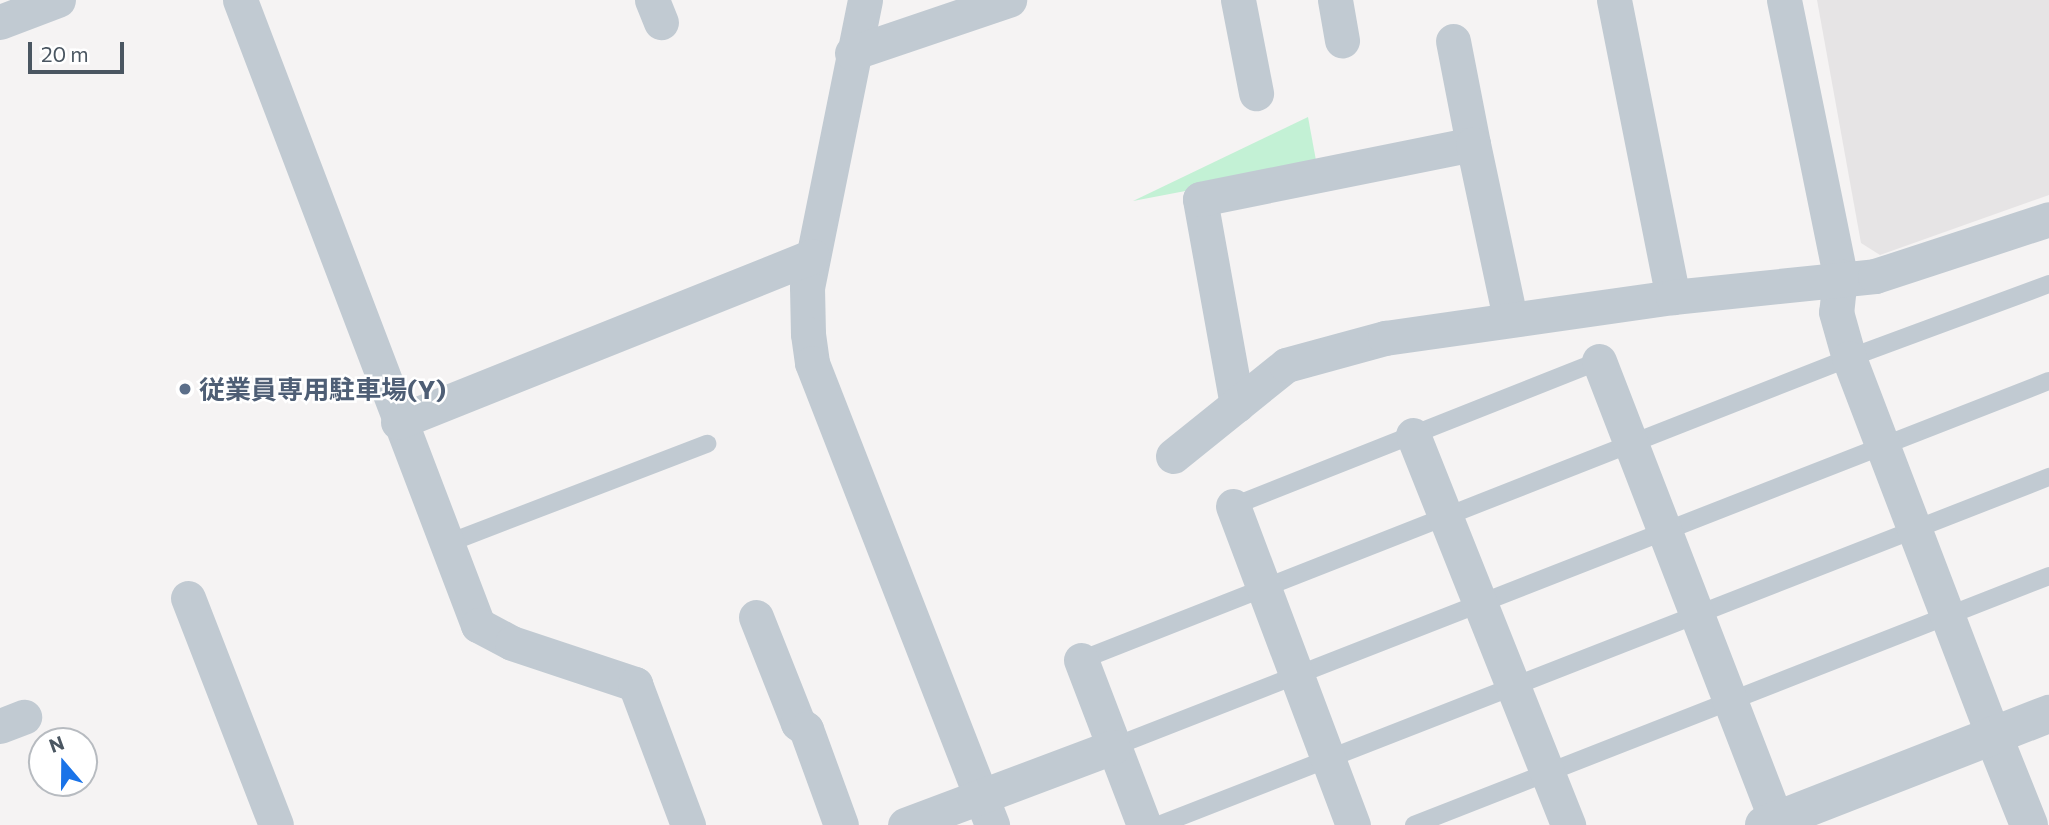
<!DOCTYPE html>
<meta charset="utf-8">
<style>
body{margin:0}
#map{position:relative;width:2049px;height:825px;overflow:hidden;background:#f5f3f3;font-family:Commissioner,"Noto Sans JP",sans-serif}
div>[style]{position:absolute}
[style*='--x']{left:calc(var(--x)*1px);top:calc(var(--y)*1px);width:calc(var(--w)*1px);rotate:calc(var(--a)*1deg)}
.education>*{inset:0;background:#e6e4e5}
.green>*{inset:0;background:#c3f1d5}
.service>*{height:18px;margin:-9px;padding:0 9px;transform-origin:9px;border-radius:9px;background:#c1cad2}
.minor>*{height:35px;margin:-17.5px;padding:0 17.5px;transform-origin:17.5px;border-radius:17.5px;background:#c1cad2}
.tertiary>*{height:38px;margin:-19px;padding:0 19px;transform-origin:19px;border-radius:19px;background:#c1cad2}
.dots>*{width:19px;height:19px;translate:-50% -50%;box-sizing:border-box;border:4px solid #fff;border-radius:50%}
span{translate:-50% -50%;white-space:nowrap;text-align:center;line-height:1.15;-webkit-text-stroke:5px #fff;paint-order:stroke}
.service-label{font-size:26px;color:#4e5e75;font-weight:700}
.left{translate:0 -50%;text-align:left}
.north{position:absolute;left:28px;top:727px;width:70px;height:70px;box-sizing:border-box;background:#fff;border:2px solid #b7bbc0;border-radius:50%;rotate:340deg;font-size:19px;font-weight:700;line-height:28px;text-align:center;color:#4a5661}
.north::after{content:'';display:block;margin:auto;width:24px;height:32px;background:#1a73e8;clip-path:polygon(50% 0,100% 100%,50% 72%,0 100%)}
.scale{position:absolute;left:28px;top:42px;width:96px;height:32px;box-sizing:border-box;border:4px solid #4a5661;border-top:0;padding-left:9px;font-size:21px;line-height:24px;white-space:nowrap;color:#4a5661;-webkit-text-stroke:5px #fff;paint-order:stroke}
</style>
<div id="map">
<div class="education">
<div style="clip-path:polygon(1817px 0,2049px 0,2049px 195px,1880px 255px,1861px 243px)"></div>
</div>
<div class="green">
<div style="clip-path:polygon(1308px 117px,1317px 166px,1133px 201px)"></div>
</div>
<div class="service">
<div style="--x:1233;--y:506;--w:394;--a:-21.6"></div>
<div style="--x:446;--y:544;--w:280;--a:-21"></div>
<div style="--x:1081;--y:660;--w:825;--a:-21.47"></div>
<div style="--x:1849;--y:358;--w:213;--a:-20.3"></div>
<div style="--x:1113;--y:747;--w:1005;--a:-21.36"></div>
<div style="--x:1159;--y:825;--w:956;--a:-21.36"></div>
<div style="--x:1414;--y:825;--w:682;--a:-21.41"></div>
</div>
<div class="minor">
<div style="--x:240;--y:0;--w:669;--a:69.15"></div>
<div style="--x:478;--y:625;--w:38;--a:28"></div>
<div style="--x:512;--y:643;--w:130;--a:18.4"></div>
<div style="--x:635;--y:684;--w:151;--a:69.4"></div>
<div style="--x:652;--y:0;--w:24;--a:68"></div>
<div style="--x:865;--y:0;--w:293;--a:101.4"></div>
<div style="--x:807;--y:287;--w:47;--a:88.8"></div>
<div style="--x:808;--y:334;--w:29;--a:82"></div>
<div style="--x:812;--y:363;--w:496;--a:68.7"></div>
<div style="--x:1238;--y:0;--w:95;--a:79"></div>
<div style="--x:1335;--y:0;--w:41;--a:80.1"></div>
<div style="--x:1614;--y:0;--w:303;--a:78.8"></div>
<div style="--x:1784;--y:0;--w:282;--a:78.5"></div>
<div style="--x:1840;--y:276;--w:36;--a:96"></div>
<div style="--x:1836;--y:312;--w:48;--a:74.2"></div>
<div style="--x:1849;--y:358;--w:404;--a:69.1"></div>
<div style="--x:0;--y:22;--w:62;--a:-20.8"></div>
<div style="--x:1453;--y:41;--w:105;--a:79"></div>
<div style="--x:852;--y:53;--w:166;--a:-18.7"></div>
<div style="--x:1599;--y:361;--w:497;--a:68.9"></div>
<div style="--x:1237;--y:405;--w:209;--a:-100.2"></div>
<div style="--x:1200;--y:199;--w:278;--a:-11.4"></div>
<div style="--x:1473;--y:144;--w:178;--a:78"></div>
<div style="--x:398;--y:422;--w:446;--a:-21.8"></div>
<div style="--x:1413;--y:435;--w:420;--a:68.3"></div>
<div style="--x:1173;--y:456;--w:145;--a:-38.8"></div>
<div style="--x:1286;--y:365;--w:103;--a:-15.3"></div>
<div style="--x:1385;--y:338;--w:291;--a:-8.1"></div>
<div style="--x:1673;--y:297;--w:203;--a:-5.9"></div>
<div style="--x:1875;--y:276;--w:183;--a:-18.1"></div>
<div style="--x:1233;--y:506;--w:341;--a:69.4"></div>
<div style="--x:188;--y:598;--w:243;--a:68.8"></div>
<div style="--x:756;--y:617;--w:114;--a:68.4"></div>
<div style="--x:798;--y:723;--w:10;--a:37"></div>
<div style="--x:806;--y:729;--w:102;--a:70"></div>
<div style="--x:1081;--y:660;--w:177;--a:69.1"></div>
<div style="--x:0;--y:726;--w:26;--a:-21"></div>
<div style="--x:905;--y:825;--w:222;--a:-20.6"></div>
</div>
<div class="tertiary">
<div style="--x:1993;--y:735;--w:97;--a:68.2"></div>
<div style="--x:1764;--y:825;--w:306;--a:-21.3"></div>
</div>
<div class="dots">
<div style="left:185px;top:389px;background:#5c6f8a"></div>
</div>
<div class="service-label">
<span class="left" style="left:199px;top:389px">従業員専用駐車場(Y)</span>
</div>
<div class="north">N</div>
<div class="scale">20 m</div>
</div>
